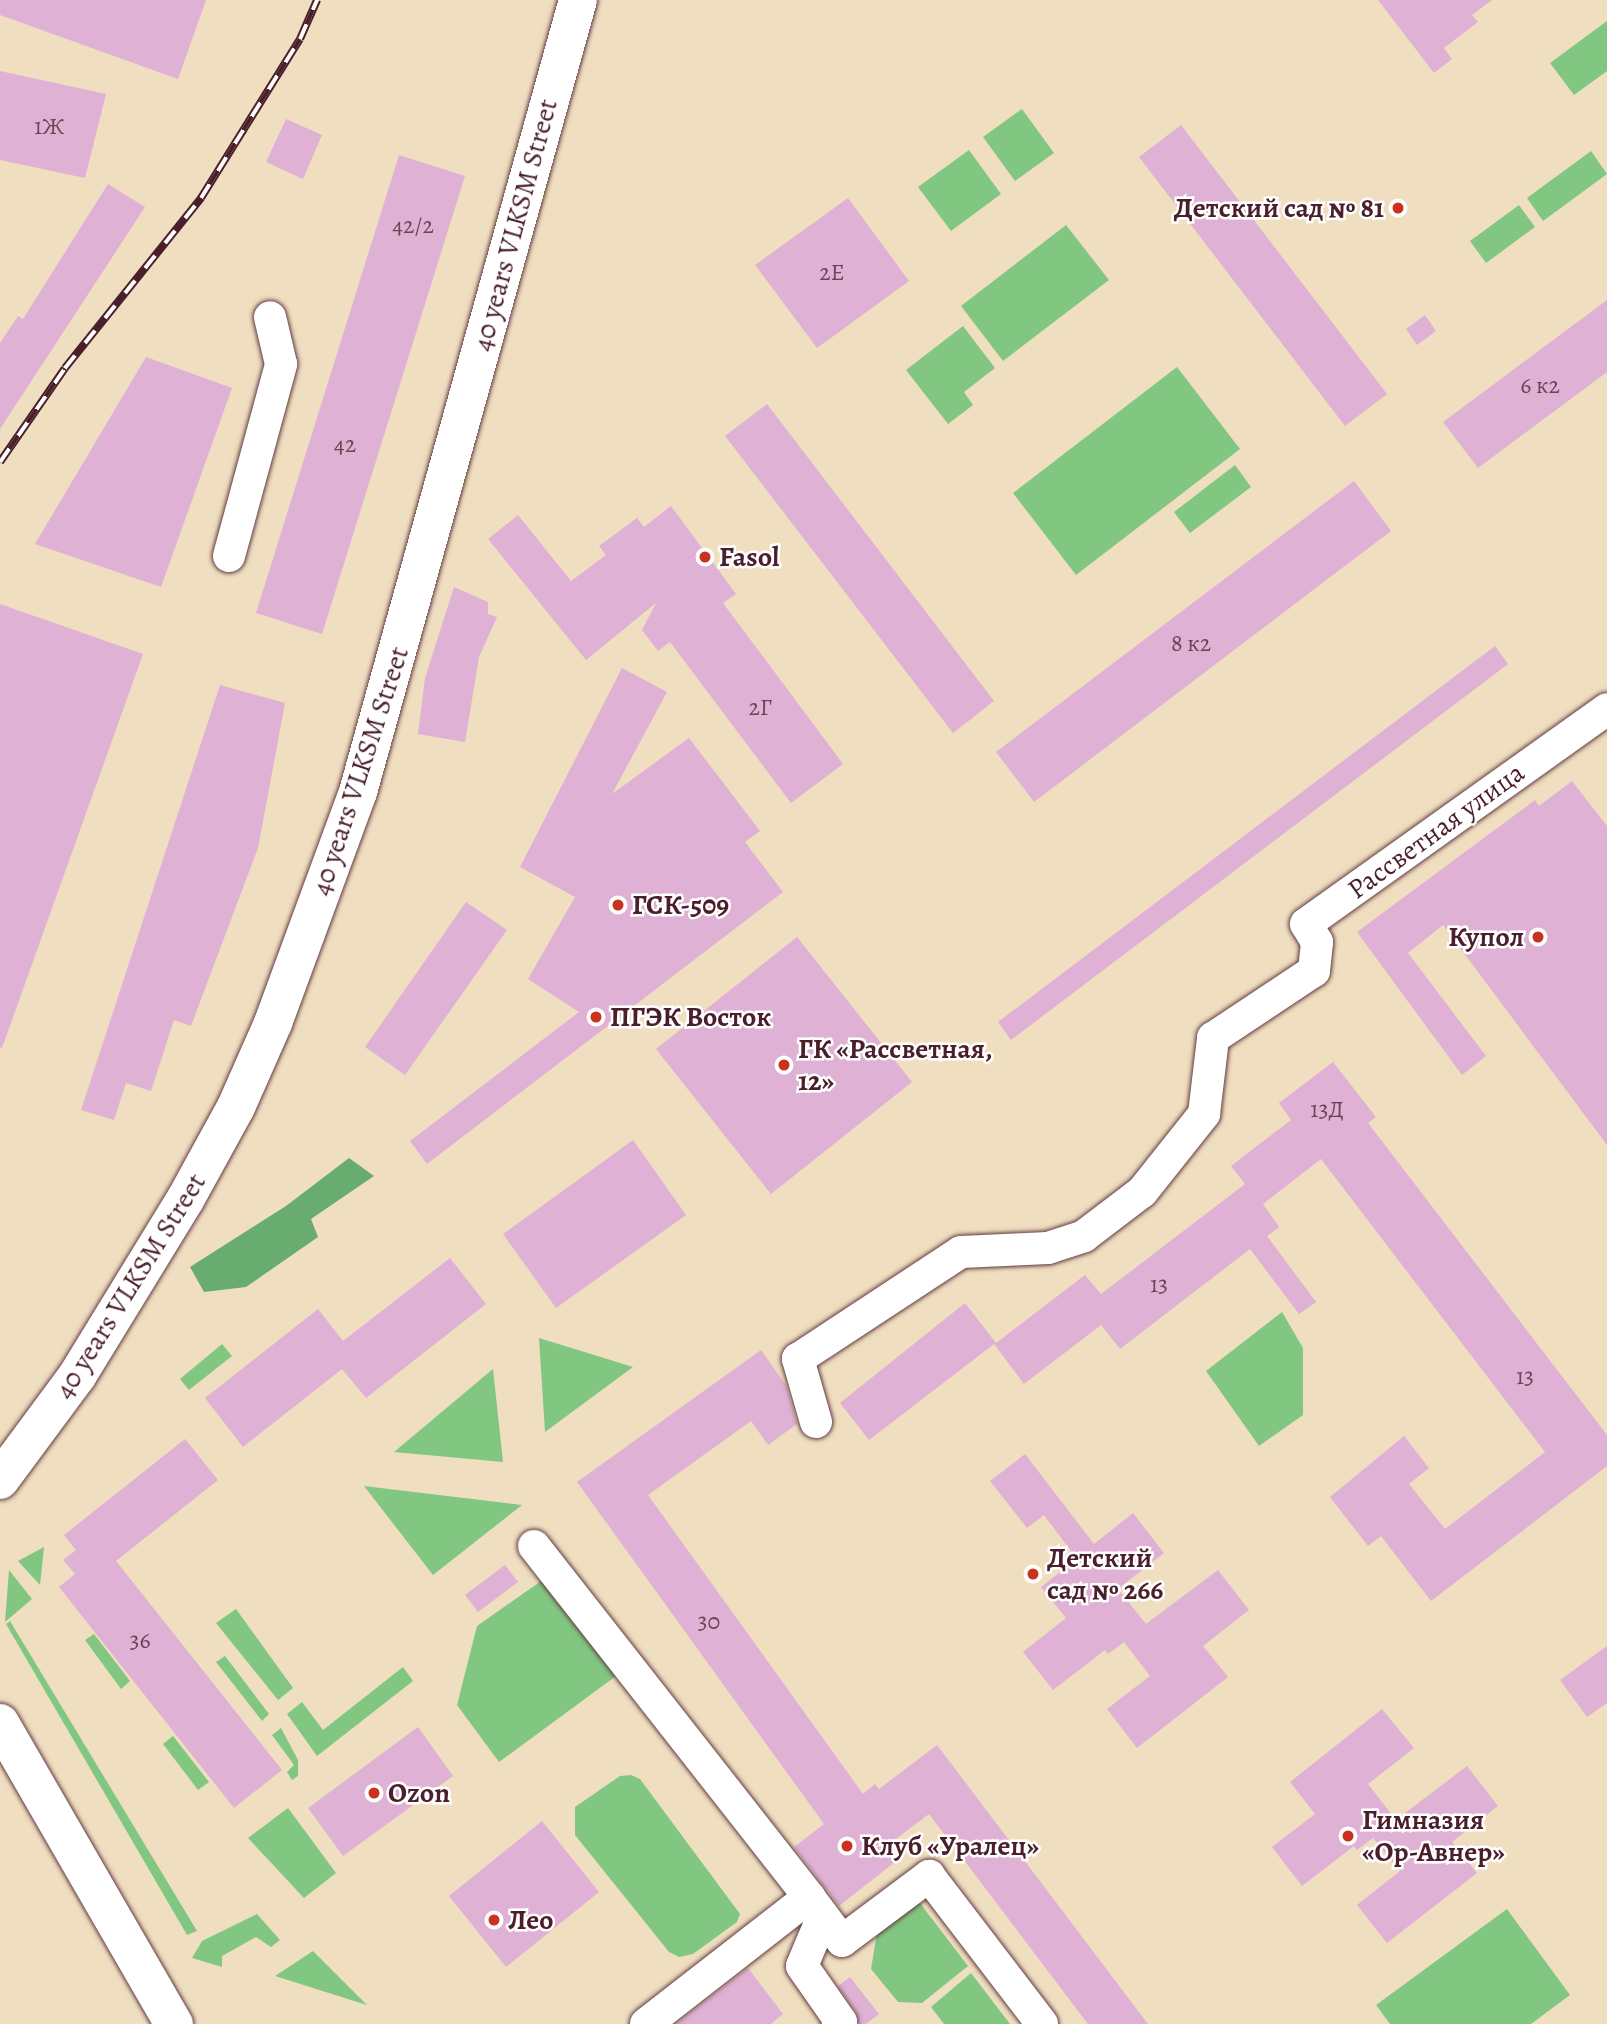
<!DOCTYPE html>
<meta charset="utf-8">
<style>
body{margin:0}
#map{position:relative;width:1607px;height:2024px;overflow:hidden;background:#f0dec0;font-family:Alegreya,serif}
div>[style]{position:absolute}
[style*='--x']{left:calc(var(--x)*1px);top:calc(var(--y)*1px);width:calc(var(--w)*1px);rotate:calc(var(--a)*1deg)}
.green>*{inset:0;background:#82c781}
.forest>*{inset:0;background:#69ac6f}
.building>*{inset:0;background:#dfb1d4}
.roads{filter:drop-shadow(0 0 2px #633c41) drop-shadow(0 0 2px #633c41)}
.minor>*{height:32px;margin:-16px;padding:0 16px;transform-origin:16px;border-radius:16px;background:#fff}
.major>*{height:38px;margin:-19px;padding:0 19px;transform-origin:19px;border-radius:19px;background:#fff}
.rail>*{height:8px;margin-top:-4px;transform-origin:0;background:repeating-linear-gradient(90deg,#fff 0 16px,#4a1f2b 0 32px);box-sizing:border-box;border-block:2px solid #4a1f2b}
.dots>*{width:19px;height:19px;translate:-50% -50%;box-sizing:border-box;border:4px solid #fff;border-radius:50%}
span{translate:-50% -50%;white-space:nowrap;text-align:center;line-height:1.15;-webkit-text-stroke:5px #fff;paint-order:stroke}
.number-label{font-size:24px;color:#6f4455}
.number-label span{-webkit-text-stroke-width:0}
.poi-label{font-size:28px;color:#4a1f2b;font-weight:700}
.right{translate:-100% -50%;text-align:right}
.left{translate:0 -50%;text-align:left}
.street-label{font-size:28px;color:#4a1f2b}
</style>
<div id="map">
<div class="green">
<div style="clip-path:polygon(1607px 21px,1607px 71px,1574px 95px,1550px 63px)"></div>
<div style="clip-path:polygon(1022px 109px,1054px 153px,1015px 181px,983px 137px)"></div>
<div style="clip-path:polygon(969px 150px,1001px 194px,951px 231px,918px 187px)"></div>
<div style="clip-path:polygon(1591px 151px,1607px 174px,1543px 221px,1527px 198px)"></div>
<div style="clip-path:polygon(1519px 205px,1535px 227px,1486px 263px,1470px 241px)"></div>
<div style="clip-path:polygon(1066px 225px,1109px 280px,1003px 361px,961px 306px)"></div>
<div style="clip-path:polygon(963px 326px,995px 368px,964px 392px,973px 405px,948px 424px,906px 370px)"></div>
<div style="clip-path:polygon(1177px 367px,1240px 449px,1076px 575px,1013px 493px)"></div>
<div style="clip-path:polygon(1235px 465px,1251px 487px,1190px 533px,1174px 512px)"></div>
<div style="clip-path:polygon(1282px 1312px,1303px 1348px,1303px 1415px,1259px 1446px,1206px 1371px)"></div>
<div style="clip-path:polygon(539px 1338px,633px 1367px,545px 1432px)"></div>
<div style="clip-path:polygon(222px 1344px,232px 1356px,189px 1390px,180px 1379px)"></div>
<div style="clip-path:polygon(493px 1369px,503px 1462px,394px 1452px)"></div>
<div style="clip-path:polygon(364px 1486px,522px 1505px,433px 1575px)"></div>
<div style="clip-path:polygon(44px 1547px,40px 1585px,18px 1561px)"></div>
<div style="clip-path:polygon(9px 1570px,32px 1599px,5px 1622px)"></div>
<div style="clip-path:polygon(544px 1579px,616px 1676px,499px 1762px,457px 1705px,477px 1626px)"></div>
<div style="clip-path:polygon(236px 1609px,293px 1688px,278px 1700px,216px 1623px)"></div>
<div style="clip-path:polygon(10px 1621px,197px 1931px,187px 1935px,6px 1624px)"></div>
<div style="clip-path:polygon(94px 1634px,130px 1681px,121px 1689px,85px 1640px)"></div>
<div style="clip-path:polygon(225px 1656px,269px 1714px,262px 1721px,216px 1662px)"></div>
<div style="clip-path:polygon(403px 1667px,413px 1681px,317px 1756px,287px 1714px,302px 1702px,323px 1730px)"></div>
<div style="clip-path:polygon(281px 1728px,298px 1760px,298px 1776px,292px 1780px,287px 1772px,294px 1765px,272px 1735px)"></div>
<div style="clip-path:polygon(173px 1736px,209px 1782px,198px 1790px,163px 1744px)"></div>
<div style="clip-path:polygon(631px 1775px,640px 1779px,740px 1914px,737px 1922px,693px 1954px,679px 1957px,669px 1952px,575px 1835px,575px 1807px,620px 1776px)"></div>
<div style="clip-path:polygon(288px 1808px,336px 1873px,304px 1898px,248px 1838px)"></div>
<div style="clip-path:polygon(913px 1894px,968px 1966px,922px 2003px,898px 2002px,871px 1969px,879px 1921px)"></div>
<div style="clip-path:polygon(1507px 1909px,1570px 1995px,1531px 2024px,1390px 2024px,1376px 2005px)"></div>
<div style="clip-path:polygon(257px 1914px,280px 1940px,271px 1947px,256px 1937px,222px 1956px,222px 1967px,192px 1958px,202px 1941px)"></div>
<div style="clip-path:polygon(313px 1951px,367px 2005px,275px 1976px)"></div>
<div style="clip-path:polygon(971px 1973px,1010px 2024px,944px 2024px,931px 2007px)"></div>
</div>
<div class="forest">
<div style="clip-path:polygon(349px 1158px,374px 1176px,311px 1219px,318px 1237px,246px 1287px,204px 1292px,190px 1267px,286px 1206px)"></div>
</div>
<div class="building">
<div style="clip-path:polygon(0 0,206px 0,178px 79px,0 15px)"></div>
<div style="clip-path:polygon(1378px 0,1492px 0,1472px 15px,1478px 22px,1444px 48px,1452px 59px,1434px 73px)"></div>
<div style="clip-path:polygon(0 71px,106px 94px,85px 178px,0 160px)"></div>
<div style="clip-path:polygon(286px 119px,322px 135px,303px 179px,266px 162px)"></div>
<div style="clip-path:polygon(1181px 125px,1387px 394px,1345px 426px,1139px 157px)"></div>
<div style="clip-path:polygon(399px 155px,465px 176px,322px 634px,256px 613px)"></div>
<div style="clip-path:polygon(108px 184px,145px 207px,0 429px,0 343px,18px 316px,23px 319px)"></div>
<div style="clip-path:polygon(848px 198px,909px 281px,817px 348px,755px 265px)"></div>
<div style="clip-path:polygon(1607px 300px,1607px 372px,1478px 468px,1443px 422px)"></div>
<div style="clip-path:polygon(1425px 315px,1436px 331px,1417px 345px,1406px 329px)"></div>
<div style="clip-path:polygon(146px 357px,232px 388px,161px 587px,35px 544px)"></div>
<div style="clip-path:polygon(767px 404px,994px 701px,953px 733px,725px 436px)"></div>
<div style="clip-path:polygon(1354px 481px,1391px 531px,1034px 802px,996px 752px)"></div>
<div style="clip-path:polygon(671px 506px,736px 594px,723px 603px,843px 764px,791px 803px,670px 642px,658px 651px,642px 630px,656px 603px,586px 660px,488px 539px,518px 515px,571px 581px,606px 555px,599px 546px,637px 518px,644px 527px)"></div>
<div style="clip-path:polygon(454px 587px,488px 602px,488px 614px,497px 617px,479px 657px,465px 742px,418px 734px,425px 678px)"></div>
<div style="clip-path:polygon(0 604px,143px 654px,2px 1048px,0 1047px)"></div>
<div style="clip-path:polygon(1495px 646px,1508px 664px,1011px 1040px,998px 1022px)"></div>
<div style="clip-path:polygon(622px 668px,667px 692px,612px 794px,689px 738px,760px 831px,745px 842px,783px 892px,427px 1164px,410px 1141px,579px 1012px,528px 979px,575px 897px,520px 867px)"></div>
<div style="clip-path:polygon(220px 685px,285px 703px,258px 848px,191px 1026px,174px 1020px,151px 1091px,126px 1083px,114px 1120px,81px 1110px)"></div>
<div style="clip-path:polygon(1572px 781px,1607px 826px,1607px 1145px,1443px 925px,1408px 953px,1486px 1056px,1462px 1075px,1357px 932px,1535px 800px,1539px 806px)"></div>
<div style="clip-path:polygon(466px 902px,507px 930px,405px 1075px,365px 1047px)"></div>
<div style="clip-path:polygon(797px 937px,912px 1082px,771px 1194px,656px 1049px)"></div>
<div style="clip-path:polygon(1333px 1062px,1376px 1117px,1368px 1123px,1607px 1435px,1607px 1466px,1431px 1601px,1381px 1536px,1368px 1546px,1330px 1497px,1404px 1436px,1429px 1468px,1409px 1484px,1445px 1529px,1545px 1452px,1321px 1159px,1263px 1204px,1279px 1227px,1267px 1236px,1316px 1302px,1299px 1314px,1250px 1249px,1120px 1349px,1101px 1325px,1024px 1384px,994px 1344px,869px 1440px,840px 1403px,965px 1303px,996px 1343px,1085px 1275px,1101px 1294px,1245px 1184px,1231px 1166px,1291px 1120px,1279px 1103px)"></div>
<div style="clip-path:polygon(633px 1140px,686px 1215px,556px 1308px,503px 1234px)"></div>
<div style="clip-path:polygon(450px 1258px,486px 1304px,366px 1398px,342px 1369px,243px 1447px,205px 1398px,318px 1309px,343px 1341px)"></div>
<div style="clip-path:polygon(761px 1350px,786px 1385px,797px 1424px,768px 1445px,751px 1421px,648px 1495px,863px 1794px,875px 1784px,879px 1789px,937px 1745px,1148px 2024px,1088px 2024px,929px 1814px,884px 1848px,895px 1862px,839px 1906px,794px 1847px,824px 1824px,577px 1482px)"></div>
<div style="clip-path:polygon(185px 1439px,218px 1480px,116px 1561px,282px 1770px,234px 1808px,59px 1587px,75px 1574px,63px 1560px,76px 1550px,64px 1535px)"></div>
<div style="clip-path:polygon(1025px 1454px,1094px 1544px,1133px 1513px,1164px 1553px,1118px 1589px,1146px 1624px,1218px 1570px,1249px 1610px,1203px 1646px,1228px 1677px,1137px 1748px,1107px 1709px,1150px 1676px,1124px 1642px,1108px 1654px,1105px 1650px,1053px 1690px,1023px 1652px,1066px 1618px,1041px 1587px,1077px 1559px,1044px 1515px,1027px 1528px,990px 1481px)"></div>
<div style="clip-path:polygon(505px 1565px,518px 1582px,478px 1612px,465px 1595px)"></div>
<div style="clip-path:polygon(1607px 1646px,1607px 1703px,1587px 1717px,1560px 1680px)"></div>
<div style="clip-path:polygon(1382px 1709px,1414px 1748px,1368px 1784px,1396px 1820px,1467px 1766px,1498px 1806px,1452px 1842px,1477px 1873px,1387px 1943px,1357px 1905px,1400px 1871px,1373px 1838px,1357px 1850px,1354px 1846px,1302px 1886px,1272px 1847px,1315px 1814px,1290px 1782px)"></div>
<div style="clip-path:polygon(418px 1727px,453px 1776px,343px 1856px,308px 1808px)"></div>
<div style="clip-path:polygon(542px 1821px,599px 1892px,506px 1967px,449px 1896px)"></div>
<div style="clip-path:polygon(748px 1968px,783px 2014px,771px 2024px,676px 2024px)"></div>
<div style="clip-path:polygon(850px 1977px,879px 2014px,866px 2024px,859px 2024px,856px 2012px,838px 1986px)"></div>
</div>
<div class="roads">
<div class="minor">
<div style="--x:229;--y:556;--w:199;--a:-74.8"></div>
<div style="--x:281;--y:364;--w:48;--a:-103.2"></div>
<div style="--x:816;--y:1422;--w:66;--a:-105.9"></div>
<div style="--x:798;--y:1359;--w:195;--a:-33.3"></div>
<div style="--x:961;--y:1252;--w:87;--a:-2.6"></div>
<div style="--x:1048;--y:1248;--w:38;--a:-18"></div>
<div style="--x:1084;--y:1236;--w:73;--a:-37.2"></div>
<div style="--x:1142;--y:1192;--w:100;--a:-51.5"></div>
<div style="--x:1204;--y:1114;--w:77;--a:-83.2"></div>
<div style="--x:1213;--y:1038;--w:121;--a:-33.6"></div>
<div style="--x:1314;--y:971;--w:29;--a:-84"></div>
<div style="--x:1317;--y:942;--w:21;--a:-121"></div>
<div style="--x:1306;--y:924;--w:370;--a:-35.5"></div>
<div style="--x:534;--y:1546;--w:446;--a:51.9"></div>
<div style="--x:823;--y:1916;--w:54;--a:112.8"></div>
<div style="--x:802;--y:1966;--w:68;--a:55.1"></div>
<div style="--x:841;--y:2022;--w:4;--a:146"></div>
<div style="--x:646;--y:2024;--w:207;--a:-37.9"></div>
<div style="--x:809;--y:1897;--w:55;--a:53.1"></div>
<div style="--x:842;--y:1941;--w:109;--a:-36.8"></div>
<div style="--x:929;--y:1876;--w:186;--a:52.6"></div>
</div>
<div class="major">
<div style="--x:0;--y:1480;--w:129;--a:-53.5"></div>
<div style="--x:77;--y:1376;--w:206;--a:-58.5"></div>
<div style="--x:185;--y:1200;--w:106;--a:-61.3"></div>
<div style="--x:236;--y:1107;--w:92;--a:-66.2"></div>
<div style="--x:273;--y:1023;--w:246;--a:-69.8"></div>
<div style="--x:358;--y:792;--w:822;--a:-74.48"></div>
<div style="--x:0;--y:1723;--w:348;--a:60"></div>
</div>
</div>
<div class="rail">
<div style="--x:0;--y:462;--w:114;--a:-55.3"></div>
<div style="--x:65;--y:368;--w:218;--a:-51.3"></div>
<div style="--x:201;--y:198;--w:187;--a:-58.1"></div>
<div style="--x:300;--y:39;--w:43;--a:-66.4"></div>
</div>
<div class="dots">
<div style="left:1398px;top:208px;background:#c8321e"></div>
<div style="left:705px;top:557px;background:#c8321e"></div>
<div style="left:618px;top:905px;background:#c8321e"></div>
<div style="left:1538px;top:937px;background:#c8321e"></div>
<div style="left:596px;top:1017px;background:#c8321e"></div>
<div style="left:784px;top:1065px;background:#c8321e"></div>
<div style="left:1033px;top:1574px;background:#c8321e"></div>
<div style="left:374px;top:1793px;background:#c8321e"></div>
<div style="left:1348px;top:1836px;background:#c8321e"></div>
<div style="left:847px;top:1846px;background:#c8321e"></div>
<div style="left:494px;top:1920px;background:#c8321e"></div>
</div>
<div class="number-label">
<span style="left:49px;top:127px">1Ж</span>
<span style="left:413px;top:226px">42/2</span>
<span style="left:832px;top:273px">2Е</span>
<span style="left:1540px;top:386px">6 к2</span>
<span style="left:345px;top:445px">42</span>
<span style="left:1191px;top:644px">8 к2</span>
<span style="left:760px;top:708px">2Г</span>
<span style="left:1327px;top:1110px">13Д</span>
<span style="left:1159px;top:1285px">13</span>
<span style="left:1525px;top:1377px">13</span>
<span style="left:709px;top:1622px">30</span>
<span style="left:140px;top:1641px">36</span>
</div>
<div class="poi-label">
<span class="right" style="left:1384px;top:208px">Детский сад № 81</span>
<span class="left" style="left:719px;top:557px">Fasol</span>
<span class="left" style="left:632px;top:905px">ГСК-509</span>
<span class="right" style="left:1524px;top:937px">Купол</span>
<span class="left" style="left:610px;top:1017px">ПГЭК Восток</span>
<span class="left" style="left:798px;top:1065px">ГК «Рассветная,<br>12»</span>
<span class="left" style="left:1047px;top:1574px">Детский<br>сад № 266</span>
<span class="left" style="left:388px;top:1793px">Ozon</span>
<span class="left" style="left:1362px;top:1836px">Гимназия<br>«Ор-Авнер»</span>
<span class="left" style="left:861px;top:1846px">Клуб «Уралец»</span>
<span class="left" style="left:508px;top:1920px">Лео</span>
</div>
<div class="street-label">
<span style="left:515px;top:225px;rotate:-75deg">40 years VLKSM Street</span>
<span style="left:360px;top:771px;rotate:-72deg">40 years VLKSM Street</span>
<span style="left:1436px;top:831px;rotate:-36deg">Рассветная улица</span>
<span style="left:130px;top:1286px;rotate:-58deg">40 years VLKSM Street</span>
</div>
</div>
